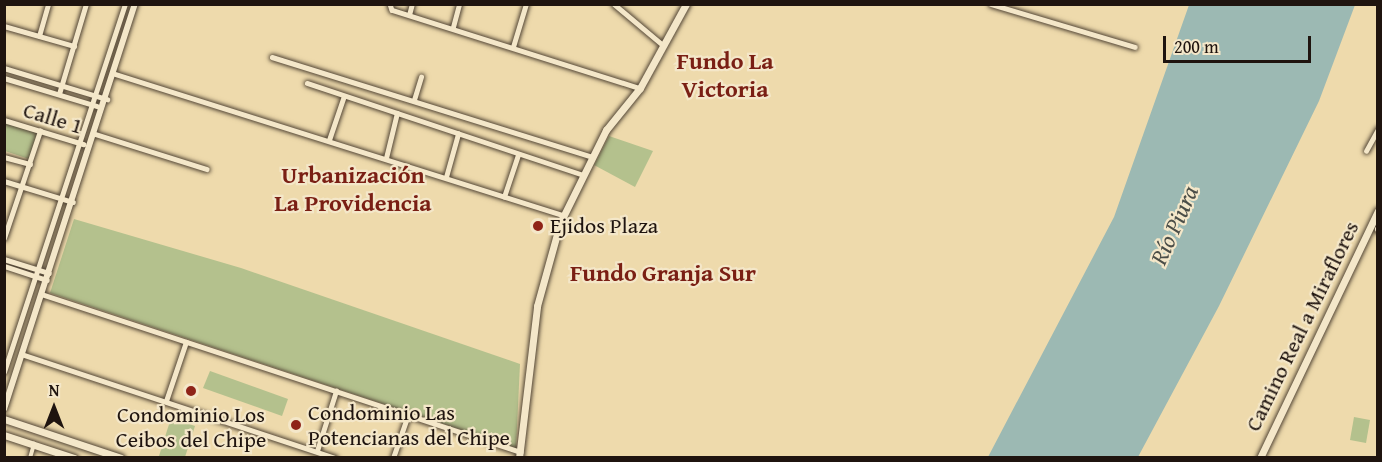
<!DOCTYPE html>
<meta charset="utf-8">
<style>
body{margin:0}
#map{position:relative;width:1382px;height:462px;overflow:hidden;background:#eedaac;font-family:"Gentium Book Plus",serif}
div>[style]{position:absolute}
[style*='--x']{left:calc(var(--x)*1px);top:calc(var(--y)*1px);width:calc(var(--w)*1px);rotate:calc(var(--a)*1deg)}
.green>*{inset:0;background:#b4c18d}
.water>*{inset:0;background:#9cb9b3}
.roads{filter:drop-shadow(0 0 2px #534636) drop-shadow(0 0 2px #534636)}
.pedestrian>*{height:4px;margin:-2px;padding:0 2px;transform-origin:2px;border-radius:2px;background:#f4e7c9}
.minor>*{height:4.5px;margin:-2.25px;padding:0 2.25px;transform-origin:2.25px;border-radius:2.25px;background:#f4e7c9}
.tertiary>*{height:6px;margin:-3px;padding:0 3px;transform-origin:3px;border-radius:3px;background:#f4e7c9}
.secondary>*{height:7px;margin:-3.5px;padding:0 3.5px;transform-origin:3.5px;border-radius:3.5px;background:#f4e7c9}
.dots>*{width:16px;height:16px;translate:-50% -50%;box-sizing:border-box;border:3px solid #f4e7c9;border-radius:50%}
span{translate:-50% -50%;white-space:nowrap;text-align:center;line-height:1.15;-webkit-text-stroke:4.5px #f4e7c9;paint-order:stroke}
.street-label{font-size:22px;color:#1f140f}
.poi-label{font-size:22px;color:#1f140f}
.left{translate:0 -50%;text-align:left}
.neighbourhood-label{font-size:24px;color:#7a1f14;font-weight:700}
.water-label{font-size:24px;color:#4b4e48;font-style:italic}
.frame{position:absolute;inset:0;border:6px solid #1f140f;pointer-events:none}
.north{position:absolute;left:24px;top:378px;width:60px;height:60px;-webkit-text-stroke:4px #f4e7c9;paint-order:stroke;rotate:0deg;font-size:16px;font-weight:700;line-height:24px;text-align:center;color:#1f140f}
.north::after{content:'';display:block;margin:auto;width:21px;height:27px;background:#1f140f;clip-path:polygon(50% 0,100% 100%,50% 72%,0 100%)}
.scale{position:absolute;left:1163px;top:36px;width:148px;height:27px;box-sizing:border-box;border:3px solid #1f140f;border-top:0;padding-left:8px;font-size:18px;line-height:21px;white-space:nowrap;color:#1f140f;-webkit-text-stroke:4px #f4e7c9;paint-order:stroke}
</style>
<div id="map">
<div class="green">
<div style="clip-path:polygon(5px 123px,37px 133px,29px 159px,5px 151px)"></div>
<div style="clip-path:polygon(609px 136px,653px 151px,635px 187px,594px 165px)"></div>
<div style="clip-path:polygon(74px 219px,241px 268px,520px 364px,516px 448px,50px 293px)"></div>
<div style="clip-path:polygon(210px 371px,288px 399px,282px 416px,203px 388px)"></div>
<div style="clip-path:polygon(1354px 417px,1370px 420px,1366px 443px,1350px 440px)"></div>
<div style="clip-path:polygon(171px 418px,195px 426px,185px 457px,159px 456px)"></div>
</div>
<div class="water">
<div style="clip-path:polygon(1189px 5px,1355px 5px,1319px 101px,1219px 306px,1138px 457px,988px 457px,1114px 217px)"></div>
</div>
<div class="roads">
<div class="pedestrian">
<div style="--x:30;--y:458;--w:15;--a:-74"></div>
</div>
<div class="minor">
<div style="--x:390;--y:4;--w:6;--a:72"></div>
<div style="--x:392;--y:10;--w:260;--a:17.5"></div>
<div style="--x:614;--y:4;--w:64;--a:39.9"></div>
<div style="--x:991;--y:4;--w:150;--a:16.6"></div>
<div style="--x:409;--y:15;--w:11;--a:-75"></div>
<div style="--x:4;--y:26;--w:73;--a:15.9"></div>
<div style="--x:453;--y:27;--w:24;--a:-75"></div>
<div style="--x:39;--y:36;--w:33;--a:-74"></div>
<div style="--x:513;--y:47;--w:45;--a:-73.2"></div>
<div style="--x:272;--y:57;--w:336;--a:17.3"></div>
<div style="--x:4;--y:68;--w:108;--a:16.8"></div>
<div style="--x:115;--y:74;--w:470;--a:17.5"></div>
<div style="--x:4;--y:78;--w:97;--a:16.8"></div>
<div style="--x:307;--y:83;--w:291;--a:18.4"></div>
<div style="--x:59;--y:94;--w:94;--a:-73.3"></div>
<div style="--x:414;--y:100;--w:24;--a:-73"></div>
<div style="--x:4;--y:120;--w:83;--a:16.9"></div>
<div style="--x:95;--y:134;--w:117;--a:17.4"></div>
<div style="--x:329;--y:140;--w:46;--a:-71.2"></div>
<div style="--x:1366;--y:151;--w:25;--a:-61"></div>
<div style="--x:4;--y:157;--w:27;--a:15"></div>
<div style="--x:386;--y:158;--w:46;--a:-76.3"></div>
<div style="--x:446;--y:177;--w:45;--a:-74.4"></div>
<div style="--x:4;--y:181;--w:72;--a:16.9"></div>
<div style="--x:504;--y:197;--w:44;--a:-71.6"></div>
<div style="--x:1377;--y:229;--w:1;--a:0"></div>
<div style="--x:1378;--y:229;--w:1;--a:90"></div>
<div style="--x:1378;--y:230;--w:1;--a:-135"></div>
<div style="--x:4;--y:238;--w:113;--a:-71.4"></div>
<div style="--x:4;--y:259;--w:47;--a:17.3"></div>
<div style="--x:4;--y:266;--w:45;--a:18"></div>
<div style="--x:41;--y:294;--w:505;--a:18.22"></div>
<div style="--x:21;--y:354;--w:331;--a:18.3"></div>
<div style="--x:4;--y:372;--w:387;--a:-71.8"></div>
<div style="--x:166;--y:401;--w:62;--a:-71.3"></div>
<div style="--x:317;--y:451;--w:63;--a:-72.4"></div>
<div style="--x:393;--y:458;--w:46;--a:-70.8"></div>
</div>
<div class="tertiary">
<div style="--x:4;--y:409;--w:426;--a:-72.1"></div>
</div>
<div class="secondary">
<div style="--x:4;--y:419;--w:123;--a:18.4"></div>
<div style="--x:4;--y:435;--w:74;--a:18.2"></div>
<div style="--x:519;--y:458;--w:153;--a:-83.2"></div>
<div style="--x:537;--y:306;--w:86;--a:-74.5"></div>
<div style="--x:560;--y:223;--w:104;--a:-63.7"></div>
<div style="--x:606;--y:130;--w:54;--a:-51"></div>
<div style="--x:640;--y:88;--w:96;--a:-61.3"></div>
<div style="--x:1260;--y:458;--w:274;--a:-64.5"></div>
</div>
</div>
<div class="dots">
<div style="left:538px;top:226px;background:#8f2418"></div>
<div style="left:191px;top:391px;background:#8f2418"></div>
<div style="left:296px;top:425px;background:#8f2418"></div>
</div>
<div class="street-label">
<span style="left:53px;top:118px;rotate:17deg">Calle 1</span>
<span style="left:1302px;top:326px;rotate:-64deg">Camino Real a Miraflores</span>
</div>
<div class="poi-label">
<span class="left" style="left:550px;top:226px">Ejidos Plaza</span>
<span class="left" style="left:308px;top:425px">Condominio Las<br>Potencianas del Chipe</span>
<span style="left:191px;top:427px">Condominio Los<br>Ceibos del Chipe</span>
</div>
<div class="neighbourhood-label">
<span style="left:725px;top:75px">Fundo La<br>Victoria</span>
<span style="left:353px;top:189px">Urbanización<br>La Providencia</span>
<span style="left:663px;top:273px">Fundo Granja Sur</span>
</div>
<div class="water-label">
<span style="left:1174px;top:225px;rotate:-66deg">Río Piura</span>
</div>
<div class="frame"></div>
<div class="north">N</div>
<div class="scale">200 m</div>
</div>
